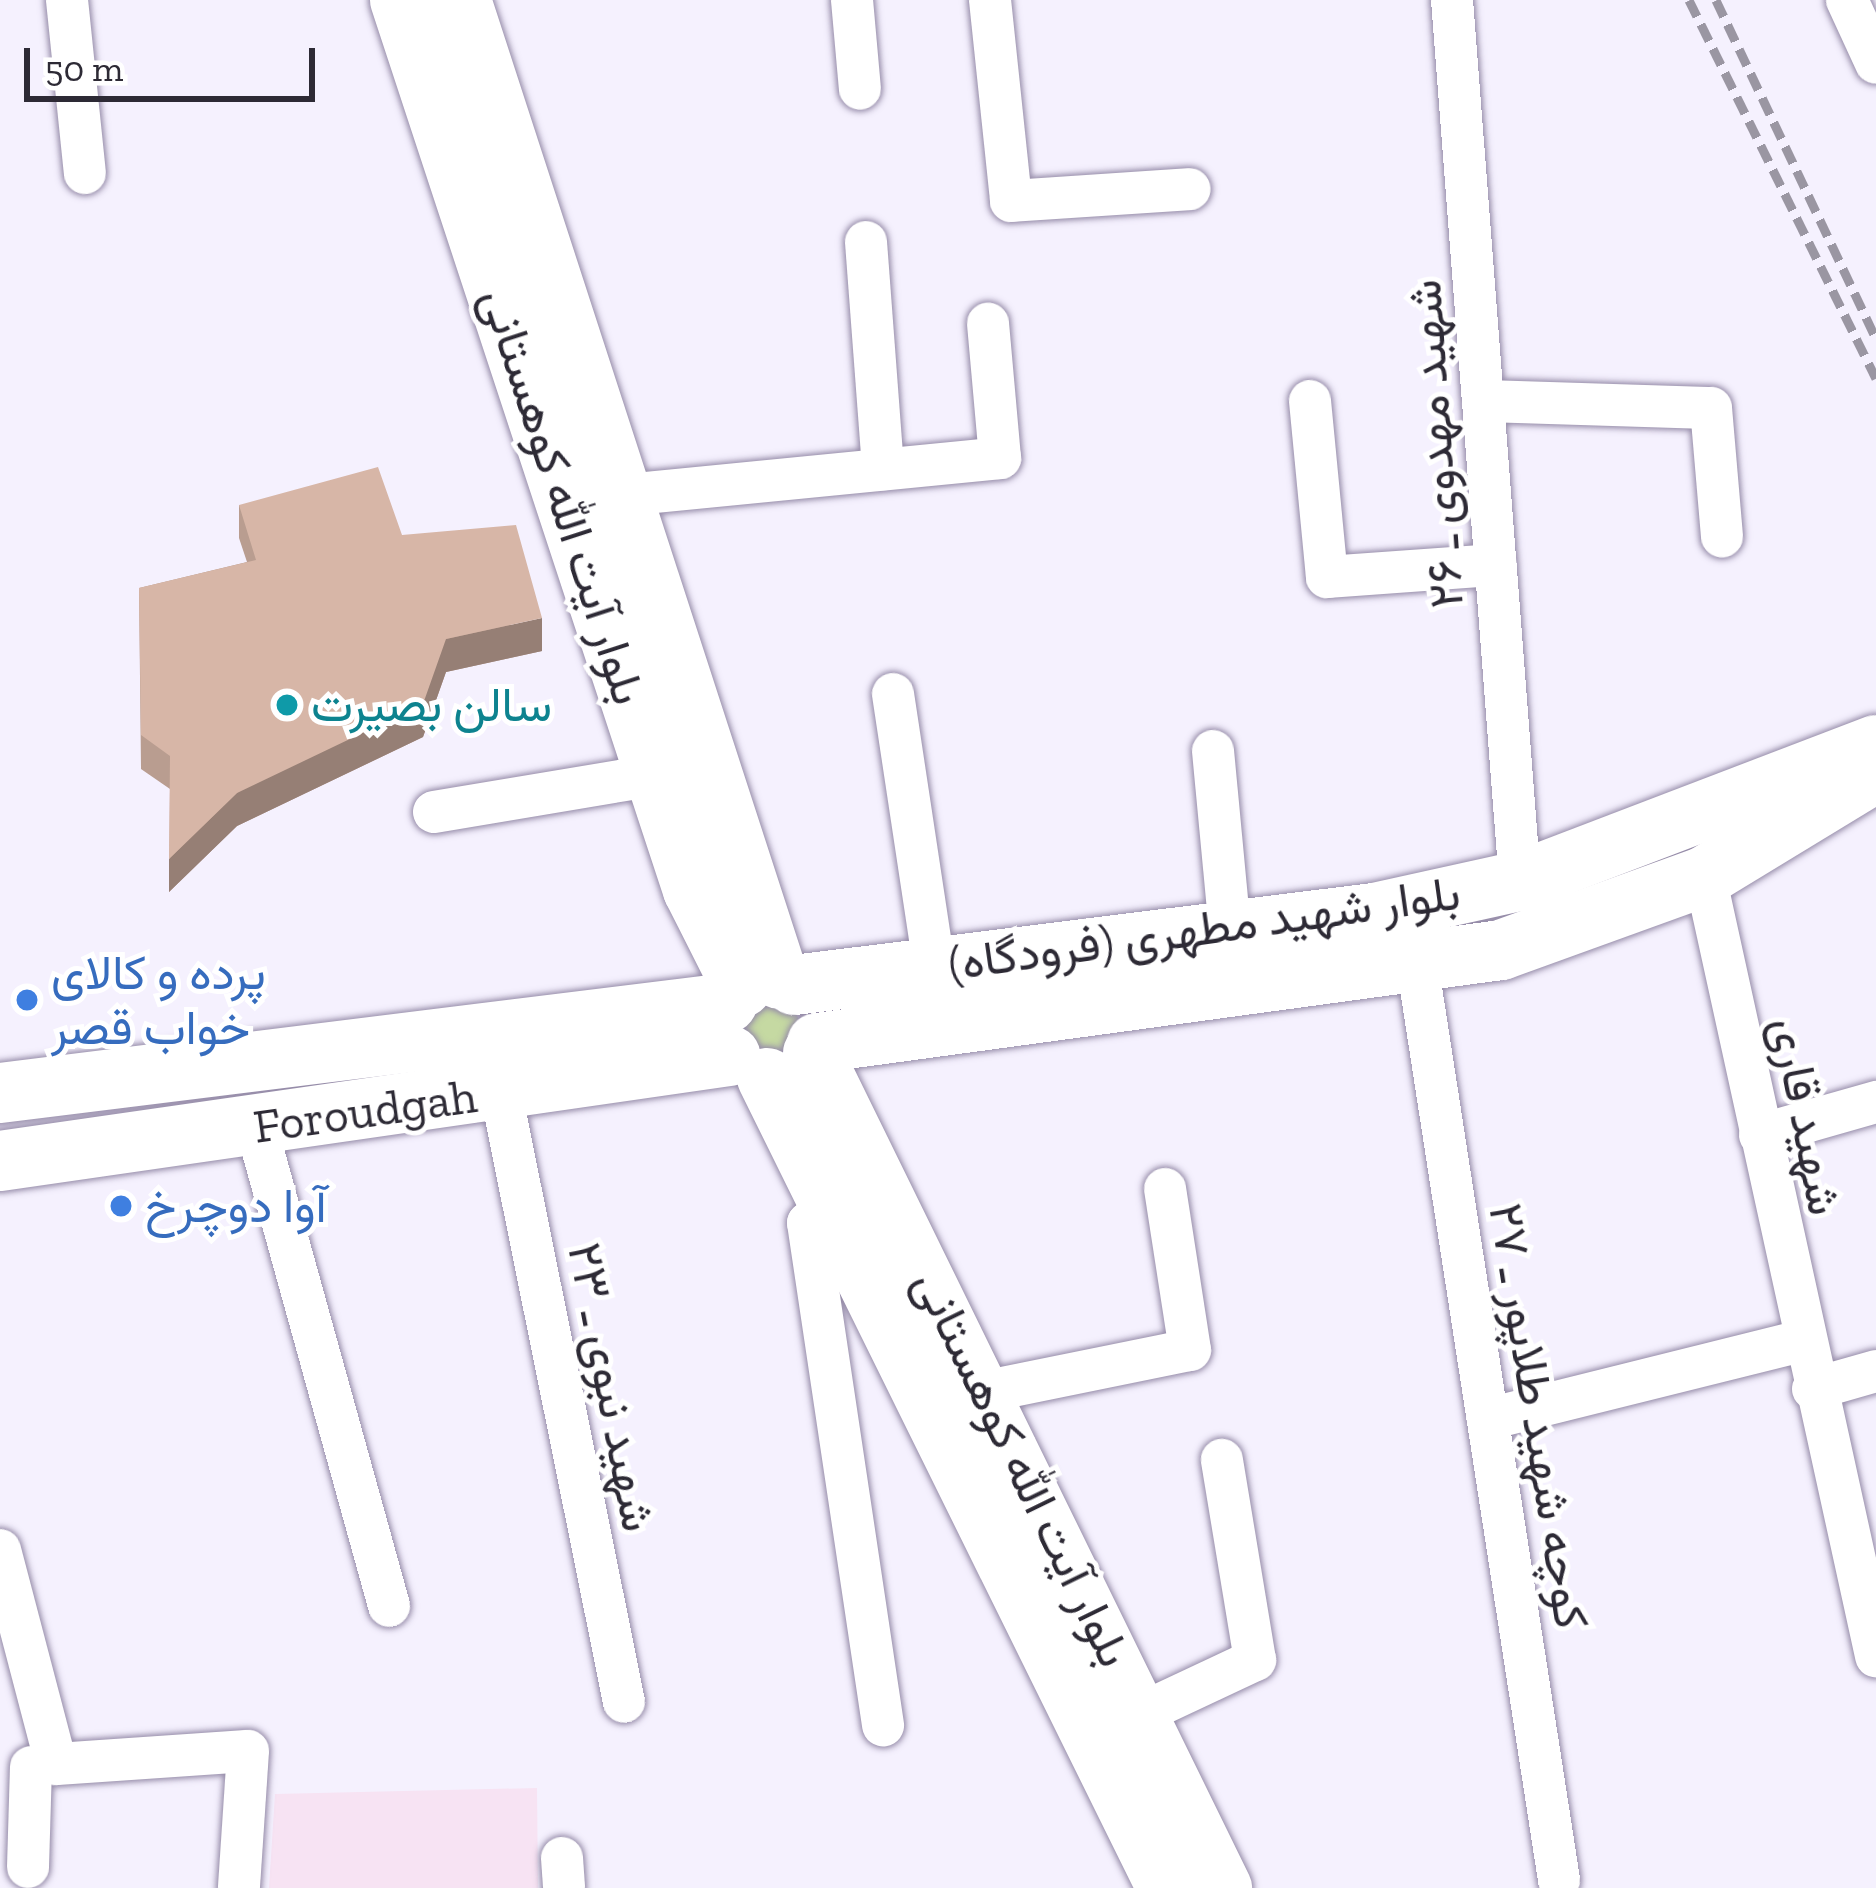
<!DOCTYPE html>
<meta charset="utf-8">
<style>
body{margin:0}
#map{position:relative;width:1876px;height:1888px;overflow:hidden;background:#f5f1fe;font-family:"Zilla Slab",Vazirmatn,serif}
div>[style]{position:absolute}
[style*='--x']{left:calc(var(--x)*1px);top:calc(var(--y)*1px);width:calc(var(--w)*1px);rotate:calc(var(--a)*1deg)}
.education>*{inset:0;background:#f7e3f3}
.green>*{inset:0;background:#c5d9a2}
.round{border-radius:50%}
.roads{filter:drop-shadow(0 0 3px #968ca9) drop-shadow(0 0 3px #968ca9)}
.street>*{height:42px;margin:-21px;padding:0 21px;transform-origin:21px;border-radius:21px;background:#fff}
.secondary>*{height:60px;margin:-30px;padding:0 30px;transform-origin:30px;border-radius:30px;background:#fff}
.rail>*{height:9px;margin-top:-4.5px;transform-origin:0;background:repeating-linear-gradient(90deg,#9a96a2 0 18px,transparent 0 27px)}
.wall>*{inset:0;background:#b99d90}
.shaded-wall>*{inset:0;background:#967f75}
.building>*{inset:0;background:#d7b6a7}
.dots>*{width:33px;height:33px;translate:-50% -50%;box-sizing:border-box;border:6px solid #fff;border-radius:50%}
span{translate:-50% -50%;white-space:nowrap;text-align:center;line-height:1.15;-webkit-text-stroke:10px #fff;paint-order:stroke}
.street-label{font-size:48px;color:#2d2a35}
.culture-label{font-size:48px;color:#0d838f}
.left{translate:0 -50%;text-align:left}
.shop-label{font-size:48px;color:#366cbe}
.scale{position:absolute;left:24px;top:48px;width:291px;height:54px;box-sizing:border-box;border:6px solid #2d2a35;border-top:0;padding-left:15px;font-size:36px;line-height:42px;white-space:nowrap;color:#2d2a35;-webkit-text-stroke:9px #fff;paint-order:stroke}
</style>
<div id="map">
<div class="education">
<div style="clip-path:polygon(537px 1788px,538px 1888px,269px 1888px,275px 1794px)"></div>
</div>
<div class="green">
<div class="round" style="left:744px;top:1000px;width:56px;height:56px"></div>
</div>
<div class="roads">
<div class="street">
<div style="--x:67;--y:0;--w:174;--a:84.1"></div>
<div style="--x:852;--y:0;--w:89;--a:84.9"></div>
<div style="--x:990;--y:0;--w:202;--a:84"></div>
<div style="--x:1011;--y:201;--w:179;--a:-3.8"></div>
<div style="--x:1452;--y:0;--w:884;--a:85.59"></div>
<div style="--x:1847;--y:0;--w:69;--a:65.3"></div>
<div style="--x:866;--y:242;--w:228;--a:85.7"></div>
<div style="--x:1310;--y:401;--w:177;--a:84.5"></div>
<div style="--x:1327;--y:577;--w:169;--a:-4.1"></div>
<div style="--x:1483;--y:401;--w:228;--a:1.8"></div>
<div style="--x:1711;--y:408;--w:129;--a:85.1"></div>
<div style="--x:624;--y:495;--w:378;--a:-5.6"></div>
<div style="--x:1000;--y:458;--w:135;--a:-95.1"></div>
<div style="--x:893;--y:694;--w:275;--a:81.4"></div>
<div style="--x:1213;--y:751;--w:181;--a:84.6"></div>
<div style="--x:434;--y:812;--w:223;--a:-9.5"></div>
<div style="--x:1705;--y:876;--w:799;--a:77.63"></div>
<div style="--x:1418;--y:969;--w:922;--a:81.2"></div>
<div style="--x:501;--y:1093;--w:621;--a:78.58"></div>
<div style="--x:256;--y:1126;--w:498;--a:74.5"></div>
<div style="--x:1760;--y:1135;--w:121;--a:-15.9"></div>
<div style="--x:835;--y:1204;--w:33;--a:145"></div>
<div style="--x:808;--y:1223;--w:508;--a:81.5"></div>
<div style="--x:1813;--y:1389;--w:66;--a:-15.9"></div>
<div style="--x:988;--y:1391;--w:206;--a:-11.5"></div>
<div style="--x:1190;--y:1350;--w:163;--a:-98.8"></div>
<div style="--x:1488;--y:1419;--w:324;--a:-14"></div>
<div style="--x:0;--y:1550;--w:221;--a:75.3"></div>
<div style="--x:56;--y:1764;--w:192;--a:-3.9"></div>
<div style="--x:248;--y:1751;--w:137;--a:93.8"></div>
<div style="--x:1142;--y:1713;--w:125;--a:-25.1"></div>
<div style="--x:1255;--y:1660;--w:203;--a:-99.4"></div>
<div style="--x:562;--y:1858;--w:30;--a:86"></div>
<div style="--x:28;--y:1867;--w:100;--a:-88.3"></div>
</div>
<div class="secondary">
<div style="--x:400;--y:0;--w:937;--a:71.78"></div>
<div style="--x:693;--y:890;--w:109;--a:63.2"></div>
<div style="--x:461;--y:0;--w:1029;--a:72.01"></div>
<div style="--x:794;--y:985;--w:584;--a:-7.08"></div>
<div style="--x:1374;--y:913;--w:149;--a:-12.4"></div>
<div style="--x:1520;--y:881;--w:381;--a:-20.9"></div>
<div style="--x:817;--y:1043;--w:690;--a:-7.74"></div>
<div style="--x:1501;--y:950;--w:217;--a:-19.9"></div>
<div style="--x:1705;--y:876;--w:191;--a:-31.3"></div>
<div style="--x:813;--y:1053;--w:930;--a:63.9"></div>
<div style="--x:767;--y:1078;--w:903;--a:63.72"></div>
<div style="--x:0;--y:1093;--w:733;--a:-7.06"></div>
<div style="--x:0;--y:1161;--w:738;--a:-8.19"></div>
</div>
</div>
<div class="rail">
<div style="--x:1689;--y:0;--w:422;--a:63.7"></div>
<div style="--x:1716;--y:0;--w:374;--a:64.7"></div>
</div>
<div class="wall">
<div style="clip-path:polygon(239px 505px,402px 535px,542px 651px,446px 672px,423px 737px,237px 826px,169px 892px,170px 789px,141px 769px,139px 588px,247px 562px,239px 538px)"></div>
</div>
<div class="shaded-wall">
<div style="clip-path:polygon(542px 618px,542px 651px,446px 672px,423px 737px,237px 826px,169px 892px,169px 859px,237px 793px,446px 639px)"></div>
</div>
<div class="building">
<div style="clip-path:polygon(378px 467px,402px 535px,516px 525px,542px 618px,446px 639px,423px 704px,237px 793px,169px 859px,170px 756px,141px 735px,139px 588px,256px 560px,239px 505px)"></div>
</div>
<div class="dots">
<div style="left:287px;top:705px;background:#0f9aa8"></div>
<div style="left:27px;top:1000px;background:#3f7fe0"></div>
<div style="left:121px;top:1206px;background:#3f7fe0"></div>
</div>
<div class="street-label">
<span style="left:1435px;top:444px;rotate:-94deg">شهید مهدوی ـ ۲۶</span>
<span style="left:564px;top:496px;rotate:72deg">بلوار آیت الله کوهستانی</span>
<span style="left:1204px;top:928px;rotate:-8deg">بلوار شهید مطهری (فرودگاه)</span>
<span style="left:365px;top:1111px;rotate:-8deg">Foroudgah</span>
<span style="left:1807px;top:1116px;rotate:79deg">شهید قاری</span>
<span style="left:612px;top:1387px;rotate:79deg">شهید نبوی ـ ۲۳</span>
<span style="left:1539px;top:1416px;rotate:81deg">کوچه شهید طلاپور ـ ۲۷</span>
<span style="left:1023px;top:1468px;rotate:64deg">بلوار آیت الله کوهستانی</span>
</div>
<div class="culture-label">
<span class="left" style="left:311px;top:705px">سالن بصیرت</span>
</div>
<div class="shop-label">
<span class="left" style="left:51px;top:1000px">پرده و کالای<br>خواب قصر</span>
<span class="left" style="left:145px;top:1206px">آوا دوچرخ</span>
</div>
<div class="scale">50 m</div>
</div>
